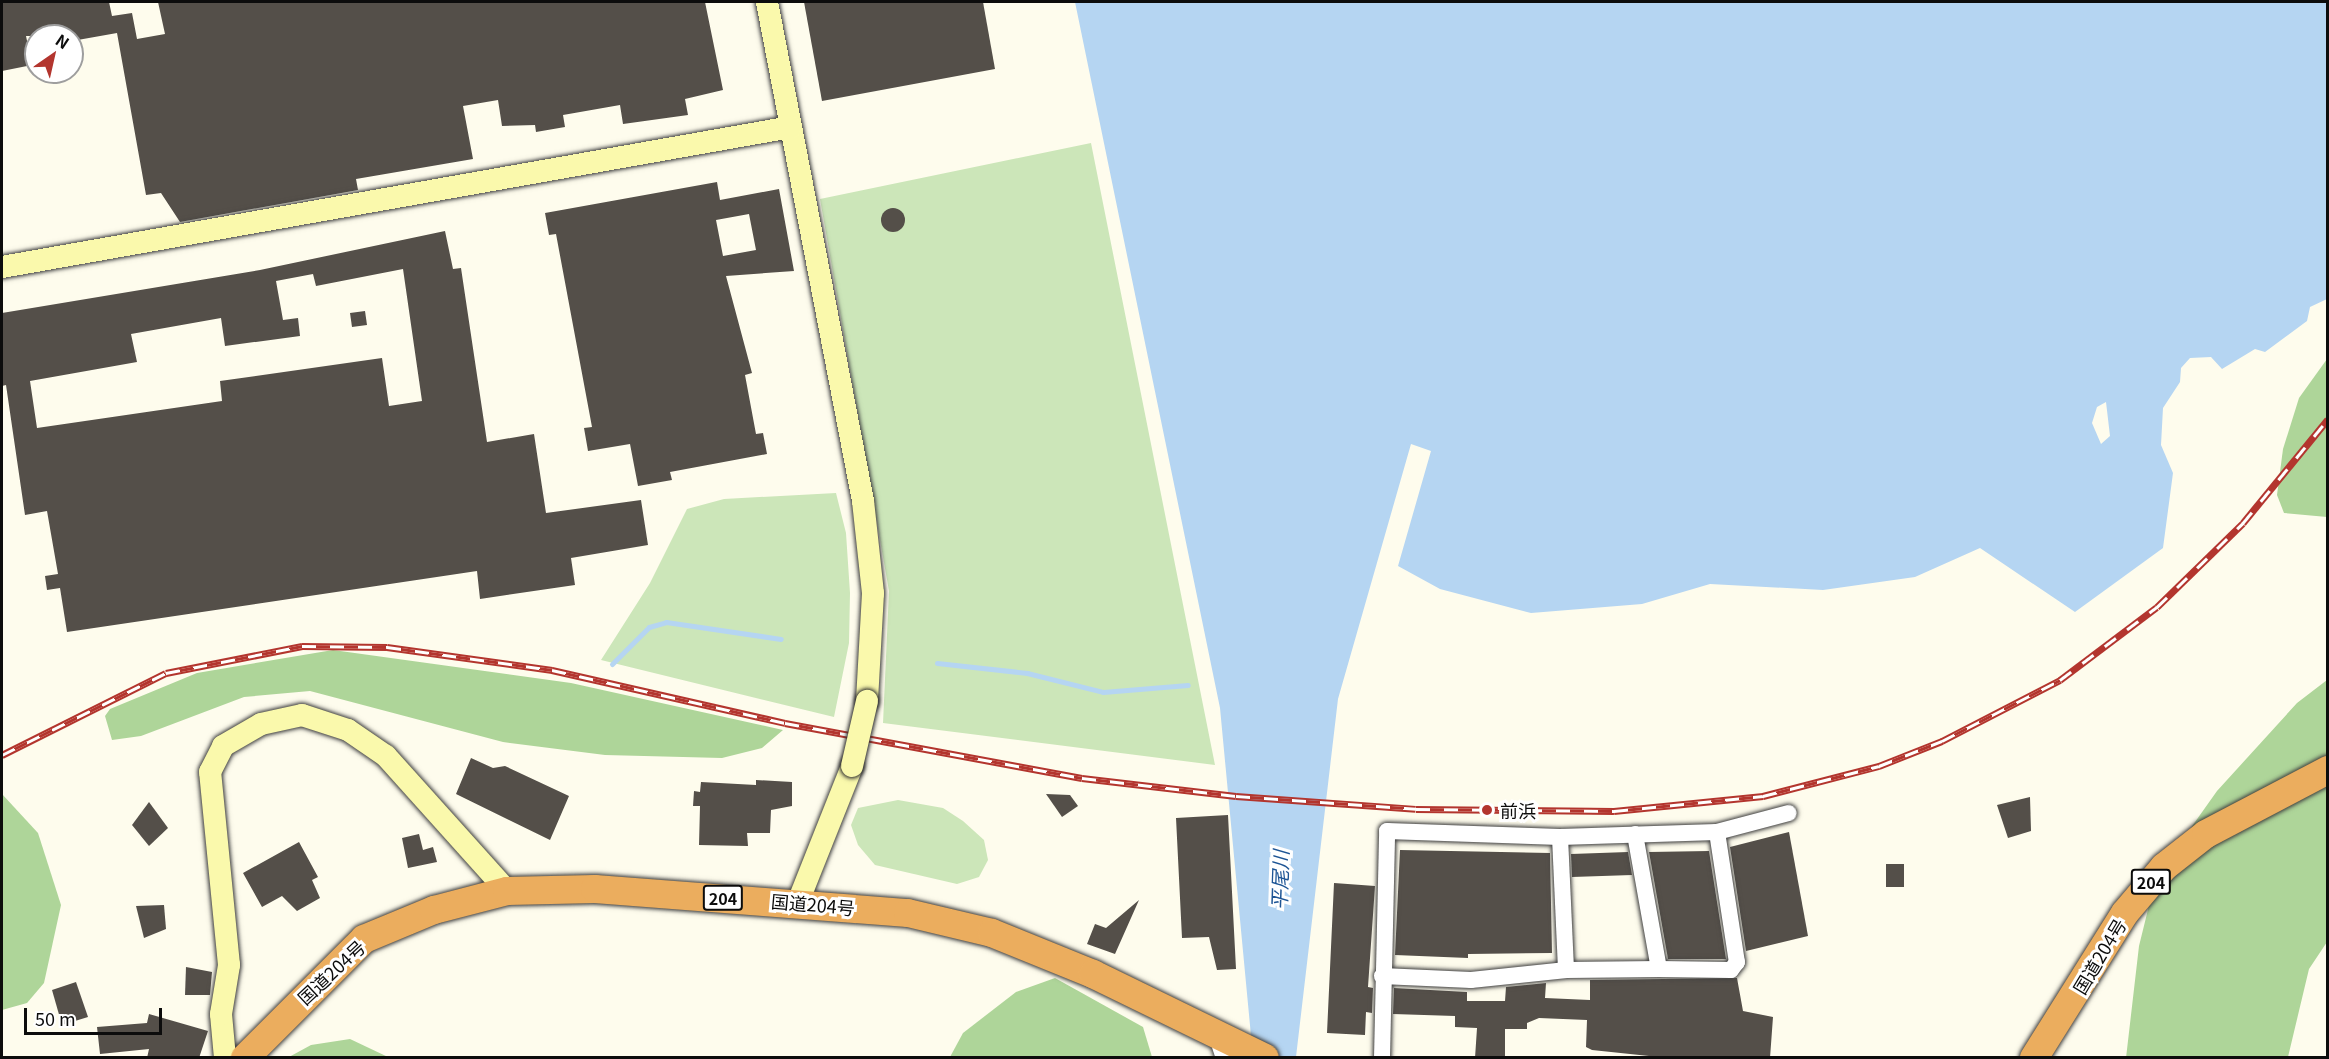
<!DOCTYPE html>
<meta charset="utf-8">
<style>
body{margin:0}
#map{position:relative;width:2329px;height:1059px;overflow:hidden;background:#fefced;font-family:Georgia,"Noto Sans JP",serif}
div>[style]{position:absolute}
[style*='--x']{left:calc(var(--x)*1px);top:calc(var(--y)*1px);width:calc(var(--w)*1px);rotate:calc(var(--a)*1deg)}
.green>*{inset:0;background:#cce6b9}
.forest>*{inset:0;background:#aed599}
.water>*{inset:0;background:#b5d5f2}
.stream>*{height:5px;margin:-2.5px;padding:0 2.5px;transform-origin:2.5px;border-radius:2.5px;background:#b5d5f2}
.building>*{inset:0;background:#544f49}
.round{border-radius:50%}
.roads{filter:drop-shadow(0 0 2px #3f3f3f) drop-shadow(0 0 2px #3f3f3f)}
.street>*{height:16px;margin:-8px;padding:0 8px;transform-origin:8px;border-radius:8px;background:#fff}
.secondary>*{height:22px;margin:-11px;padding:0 11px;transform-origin:11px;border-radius:11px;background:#faf9ac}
.highway>*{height:28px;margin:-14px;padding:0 14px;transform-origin:14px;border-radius:14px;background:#ebad5e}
.rail>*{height:7px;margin-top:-3.5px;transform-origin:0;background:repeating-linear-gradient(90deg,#fff 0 14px,#b3352e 0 28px);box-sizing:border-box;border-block:2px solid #b3352e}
.bridges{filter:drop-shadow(0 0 2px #2e2e2e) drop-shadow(0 0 2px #2e2e2e)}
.secondary-bridge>*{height:22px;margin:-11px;padding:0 11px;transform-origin:11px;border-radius:11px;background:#faf9ac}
.dots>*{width:16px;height:16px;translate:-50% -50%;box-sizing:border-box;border:3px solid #fff;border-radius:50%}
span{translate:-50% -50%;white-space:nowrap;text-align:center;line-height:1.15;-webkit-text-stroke:6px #fff;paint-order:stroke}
.shield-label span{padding:2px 4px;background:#fff;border:2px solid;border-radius:4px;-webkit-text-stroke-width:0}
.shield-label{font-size:16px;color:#0c0c0c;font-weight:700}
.poi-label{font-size:18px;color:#0c0c0c}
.left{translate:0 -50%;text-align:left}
.street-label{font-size:18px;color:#0c0c0c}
.water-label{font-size:20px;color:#1e5595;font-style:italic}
.frame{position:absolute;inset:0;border:3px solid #0c0c0c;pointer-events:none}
.north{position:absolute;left:24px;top:24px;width:60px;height:60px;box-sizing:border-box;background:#fff;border:2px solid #9e9e9e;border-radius:50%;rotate:34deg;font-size:16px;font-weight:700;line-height:24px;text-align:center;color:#0c0c0c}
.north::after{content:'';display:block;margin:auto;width:21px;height:27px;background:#b3352e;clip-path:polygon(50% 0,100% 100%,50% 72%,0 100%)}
.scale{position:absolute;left:24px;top:1008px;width:138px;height:27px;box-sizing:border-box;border:3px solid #0c0c0c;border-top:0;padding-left:8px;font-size:18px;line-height:21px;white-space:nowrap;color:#0c0c0c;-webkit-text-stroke:4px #fff;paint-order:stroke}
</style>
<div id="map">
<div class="green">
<div style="clip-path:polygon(1091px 143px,1215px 765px,883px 723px,889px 591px,820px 199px)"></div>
<div style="clip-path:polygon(836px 493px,846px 533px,850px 593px,849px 643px,834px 717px,601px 660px,650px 583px,687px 509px,724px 499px)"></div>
<div style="clip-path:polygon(898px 800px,943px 808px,963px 821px,984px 840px,988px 860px,979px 877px,957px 884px,875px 865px,858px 845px,851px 825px,858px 808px)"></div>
</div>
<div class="forest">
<div style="clip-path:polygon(2327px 359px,2327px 517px,2284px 513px,2277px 495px,2283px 449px,2299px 398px)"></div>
<div style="clip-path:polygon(333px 650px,571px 683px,783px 730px,762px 748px,722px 758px,605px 755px,503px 742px,310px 691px,244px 697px,141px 736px,112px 740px,105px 716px,110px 709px,197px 673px)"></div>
<div style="clip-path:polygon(2327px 680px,2327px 942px,2309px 969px,2288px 1057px,2126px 1058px,2139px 946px,2156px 877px,2217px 791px,2297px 703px)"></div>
<div style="clip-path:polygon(2px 794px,38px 833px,61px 905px,44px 983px,27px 1003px,2px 1010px)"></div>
<div style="clip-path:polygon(1055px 978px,1143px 1027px,1152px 1057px,950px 1057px,963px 1033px,1016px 992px)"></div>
<div style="clip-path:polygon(350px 1039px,388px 1057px,289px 1057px,311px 1045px)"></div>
</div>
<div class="water">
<div style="clip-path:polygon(evenodd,1075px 2px,2327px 2px,2327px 299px,2310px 307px,2307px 321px,2265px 352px,2255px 349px,2222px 369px,2211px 357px,2190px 358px,2181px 368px,2180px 382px,2163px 408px,2161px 445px,2173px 473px,2163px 548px,2075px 612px,1980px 548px,1915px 577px,1823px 590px,1710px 584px,1642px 604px,1531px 613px,1440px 589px,1398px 566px,1431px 451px,1411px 444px,1338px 699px,1296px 1057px,1253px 1057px,1220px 708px,1075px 2px,2106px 402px,2110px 436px,2101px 444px,2092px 423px,2097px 407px,2106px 402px)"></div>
</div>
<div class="stream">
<div style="--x:937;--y:663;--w:91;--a:6.3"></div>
<div style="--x:1027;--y:673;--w:78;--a:14"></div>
<div style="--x:1103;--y:692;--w:85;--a:-4.7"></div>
<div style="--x:612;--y:664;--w:52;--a:-45"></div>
<div style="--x:649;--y:627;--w:18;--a:-16"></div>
<div style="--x:666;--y:622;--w:116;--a:8.4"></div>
</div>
<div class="building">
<div style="clip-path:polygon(2px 2px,109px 2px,112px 16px,132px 13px,137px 39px,165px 34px,158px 2px,705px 2px,723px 90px,685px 99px,688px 115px,623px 124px,620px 105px,563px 115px,565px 127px,536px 132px,535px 125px,502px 126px,498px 100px,463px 106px,473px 159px,356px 179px,358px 190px,180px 222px,161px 193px,146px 195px,117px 33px,72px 41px,72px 36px,26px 36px,32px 65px,2px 71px)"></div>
<div style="clip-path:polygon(804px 2px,983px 2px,995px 69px,822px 101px)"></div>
<div style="clip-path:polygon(evenodd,717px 182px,720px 200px,779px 189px,794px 271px,726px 276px,752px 373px,745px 375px,756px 434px,763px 433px,767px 454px,670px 472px,672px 480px,638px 486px,630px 444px,588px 451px,584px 428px,592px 427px,556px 234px,549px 235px,545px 213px,717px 182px,749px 214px,756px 250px,723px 256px,716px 220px,749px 214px)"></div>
<div class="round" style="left:881px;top:208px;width:24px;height:24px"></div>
<div style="clip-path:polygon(evenodd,445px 231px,453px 269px,461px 268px,487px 442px,534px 434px,546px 513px,641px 500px,648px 545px,571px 558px,575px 585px,480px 599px,477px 571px,67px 632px,60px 588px,47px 590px,45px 576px,58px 574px,47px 511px,25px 515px,6px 385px,2px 386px,2px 313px,260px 270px,445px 231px,403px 269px,422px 401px,389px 406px,382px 358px,220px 381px,222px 401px,37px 428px,30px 381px,137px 362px,131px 334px,221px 318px,225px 346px,300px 336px,298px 318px,283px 320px,276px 281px,313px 274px,316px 286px,403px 269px)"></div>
<div style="clip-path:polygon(365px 311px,367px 325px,352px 327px,350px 313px)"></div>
<div style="clip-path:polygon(471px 758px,493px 768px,505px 766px,569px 796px,550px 840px,456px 794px)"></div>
<div style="clip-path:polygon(756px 780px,792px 782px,792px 806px,771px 810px,770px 833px,747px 833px,748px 846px,699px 845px,700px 806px,693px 806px,694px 791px,700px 792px,701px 782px,756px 785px)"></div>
<div style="clip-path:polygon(1046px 794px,1070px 795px,1078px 806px,1062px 817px)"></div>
<div style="clip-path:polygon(2030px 797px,2031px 831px,2008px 838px,1997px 805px)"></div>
<div style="clip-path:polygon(149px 802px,168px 828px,149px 846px,132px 825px)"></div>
<div style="clip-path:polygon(1228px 815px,1236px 969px,1217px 970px,1209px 937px,1182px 938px,1176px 818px)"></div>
<div style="clip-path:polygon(1789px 832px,1808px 936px,1746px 951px,1730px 847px)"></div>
<div style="clip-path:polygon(419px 834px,423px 850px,433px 847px,437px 862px,408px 868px,402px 838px)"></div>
<div style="clip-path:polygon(299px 842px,318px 877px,312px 880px,320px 898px,297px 911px,282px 896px,262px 907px,243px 873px)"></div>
<div style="clip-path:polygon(1400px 850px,1550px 853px,1552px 953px,1468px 954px,1468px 958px,1395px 955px)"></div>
<div style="clip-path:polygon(1709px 851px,1726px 959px,1668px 959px,1649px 852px)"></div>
<div style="clip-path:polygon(1628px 852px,1632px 875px,1572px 877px,1571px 854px)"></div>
<div style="clip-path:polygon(1886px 864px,1904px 864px,1904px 887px,1886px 887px)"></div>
<div style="clip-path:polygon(1334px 883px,1375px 886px,1368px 987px,1373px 988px,1372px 1013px,1366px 1012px,1365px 1035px,1327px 1033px)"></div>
<div style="clip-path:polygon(1139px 900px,1115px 954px,1087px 944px,1095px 924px,1106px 928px)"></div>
<div style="clip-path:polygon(164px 905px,166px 929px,144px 938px,136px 906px)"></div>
<div style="clip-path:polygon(186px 967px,212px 972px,210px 995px,185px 995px)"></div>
<div style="clip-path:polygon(1737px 978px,1743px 1011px,1773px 1017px,1770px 1058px,1668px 1058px,1592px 1050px,1586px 1047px,1587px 1020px,1539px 1018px,1527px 1023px,1527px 1029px,1505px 1029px,1505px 1058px,1475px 1058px,1477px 1028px,1455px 1027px,1455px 1016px,1393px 1014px,1394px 988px,1467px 992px,1467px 1001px,1505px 1001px,1506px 987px,1546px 983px,1545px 998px,1590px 1000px,1590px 980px)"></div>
<div style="clip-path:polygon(76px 982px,88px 1017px,62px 1025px,52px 990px)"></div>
<div style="clip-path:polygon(149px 1014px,208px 1031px,199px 1058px,147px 1058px,149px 1049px,100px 1054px,97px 1027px,147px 1023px)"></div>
</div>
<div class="roads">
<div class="street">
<div style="--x:1717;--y:832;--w:74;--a:-14.8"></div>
<div style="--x:1560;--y:837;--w:133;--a:87.4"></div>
<div style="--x:1566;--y:970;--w:93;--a:-0.6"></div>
<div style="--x:1659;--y:969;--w:137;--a:-100.1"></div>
<div style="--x:1382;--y:976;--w:89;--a:2.6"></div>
<div style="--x:1471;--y:980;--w:96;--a:-6"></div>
<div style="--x:1216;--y:1034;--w:25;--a:72"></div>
<div style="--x:1382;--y:1058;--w:227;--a:-88.7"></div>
<div style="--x:1387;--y:831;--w:173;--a:2"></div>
<div style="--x:1560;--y:837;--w:157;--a:-1.8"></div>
<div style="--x:1717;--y:832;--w:132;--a:81.3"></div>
<div style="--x:1737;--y:962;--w:10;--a:127"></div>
<div style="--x:1731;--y:970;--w:72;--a:-179.2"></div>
</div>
<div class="secondary">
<div style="--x:767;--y:2;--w:508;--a:79.11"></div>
<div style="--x:863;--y:501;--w:93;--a:83.8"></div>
<div style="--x:873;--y:593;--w:108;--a:93.2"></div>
<div style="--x:2;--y:267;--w:801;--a:-10.06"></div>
<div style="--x:798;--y:902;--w:146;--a:-68.3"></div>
<div style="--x:225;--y:1058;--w:44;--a:-95.2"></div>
<div style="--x:221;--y:1014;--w:50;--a:-80.7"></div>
<div style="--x:229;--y:965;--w:194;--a:-95.6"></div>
<div style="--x:210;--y:772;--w:29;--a:-63"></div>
<div style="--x:223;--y:746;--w:44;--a:-30.1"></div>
<div style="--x:261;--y:724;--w:42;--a:-12.4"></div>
<div style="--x:302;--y:715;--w:48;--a:18.1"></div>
<div style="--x:348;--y:730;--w:46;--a:34.4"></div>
<div style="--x:386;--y:756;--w:181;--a:48.1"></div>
</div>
<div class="highway">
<div style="--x:245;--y:1058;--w:168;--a:-45"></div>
<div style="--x:364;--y:939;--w:76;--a:-22.5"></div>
<div style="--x:434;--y:910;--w:75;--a:-14.6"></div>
<div style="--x:507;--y:891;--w:88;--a:-1.3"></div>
<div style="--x:595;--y:889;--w:314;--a:4.4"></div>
<div style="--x:908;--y:913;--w:86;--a:13.4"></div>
<div style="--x:992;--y:933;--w:109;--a:22.1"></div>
<div style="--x:1093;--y:974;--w:191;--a:26"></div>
<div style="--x:2034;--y:1058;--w:171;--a:-57.9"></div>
<div style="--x:2125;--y:913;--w:60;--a:-49.7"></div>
<div style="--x:2164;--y:867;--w:53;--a:-38.2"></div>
<div style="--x:2206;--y:834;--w:138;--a:-27.7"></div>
</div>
</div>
<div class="rail">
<div style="--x:2;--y:755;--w:183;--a:-26.6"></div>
<div style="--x:166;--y:673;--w:139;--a:-11.2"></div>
<div style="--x:302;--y:646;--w:85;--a:0.7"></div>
<div style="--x:387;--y:647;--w:167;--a:7.9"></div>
<div style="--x:552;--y:670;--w:239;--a:12.8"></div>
<div style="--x:785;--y:723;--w:302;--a:10.5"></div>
<div style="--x:1082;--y:778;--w:155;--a:6.7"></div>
<div style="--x:1236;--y:796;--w:180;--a:4.1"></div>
<div style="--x:1416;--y:809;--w:198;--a:0.6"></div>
<div style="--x:1614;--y:811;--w:150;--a:-5.7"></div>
<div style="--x:1763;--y:796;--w:120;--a:-14.5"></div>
<div style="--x:1879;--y:766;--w:68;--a:-21.6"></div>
<div style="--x:1942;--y:741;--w:133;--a:-27.3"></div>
<div style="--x:2060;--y:680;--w:121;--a:-37"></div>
<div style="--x:2157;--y:607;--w:120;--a:-44.3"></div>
<div style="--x:2243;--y:523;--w:134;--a:-50.7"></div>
</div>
<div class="bridges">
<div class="secondary-bridge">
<div style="--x:852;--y:766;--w:67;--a:-77"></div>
</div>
</div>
<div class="dots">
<div style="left:1487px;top:810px;background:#b3352e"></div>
</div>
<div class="shield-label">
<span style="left:2151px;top:882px">204</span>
<span style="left:723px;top:898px">204</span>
</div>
<div class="poi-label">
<span class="left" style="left:1500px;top:810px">前浜</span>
</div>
<div class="street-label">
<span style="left:813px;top:904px;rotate:5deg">国道204号</span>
<span style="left:2099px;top:956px;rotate:-59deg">国道204号</span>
<span style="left:331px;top:972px;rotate:-43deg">国道204号</span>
</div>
<div class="water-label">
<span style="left:1279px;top:880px;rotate:-88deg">平尾川</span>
</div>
<div class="frame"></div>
<div class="north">N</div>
<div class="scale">50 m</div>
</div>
